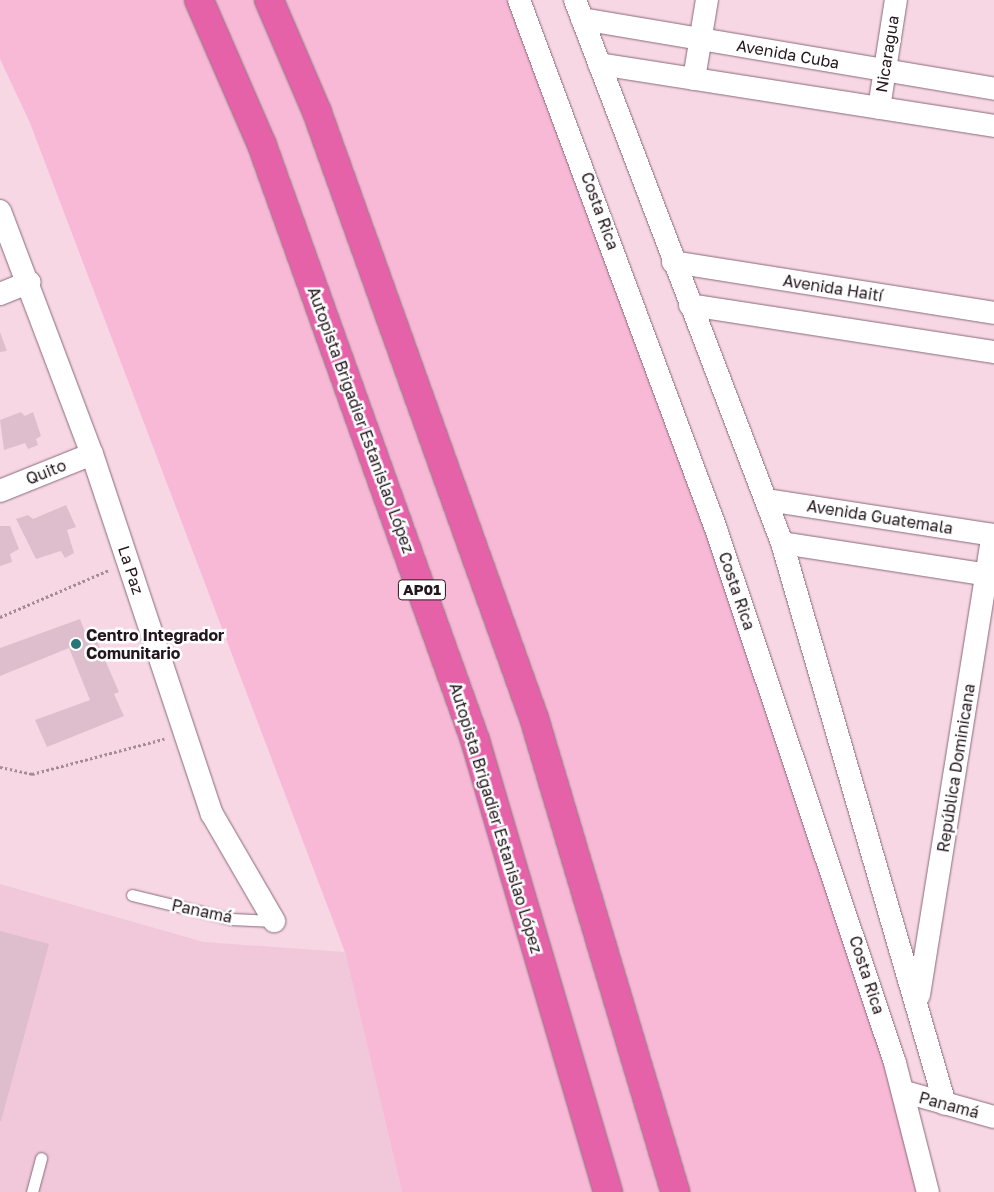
<!DOCTYPE html>
<meta charset="utf-8">
<style>
body{margin:0}
#map{position:relative;width:994px;height:1192px;overflow:hidden;background:#f8d7e5;font-family:"Golos Text",sans-serif}
div>[style]{position:absolute}
[style*='--x']{left:calc(var(--x)*1px);top:calc(var(--y)*1px);width:calc(var(--w)*1px);rotate:calc(var(--a)*1deg)}
.built>*{inset:0;background:#f0c8da}
.green>*{inset:0;background:#f8b9d6}
.building>*{inset:0;background:#debecc}
.path>*{height:3px;margin-top:-1.5px;transform-origin:0;background:repeating-linear-gradient(90deg,#a48b96 0 2.5px,transparent 0 5px)}
.roads{filter:drop-shadow(0 0 1px #886b78) drop-shadow(0 0 1px #886b78)}
.lane>*{height:11px;margin:-5.5px;padding:0 5.5px;transform-origin:5.5px;border-radius:5.5px;background:#fff}
.street>*{height:22px;margin:-11px;padding:0 11px;transform-origin:11px;border-radius:11px;background:#fff}
.highway>*{height:28px;margin:-14px;padding:0 14px;transform-origin:14px;border-radius:14px;background:#e562a9}
.dots>*{width:14px;height:14px;translate:-50% -50%;box-sizing:border-box;border:2px solid #fff;border-radius:50%}
span{translate:-50% -50%;white-space:nowrap;text-align:center;line-height:1.15;-webkit-text-stroke:5px #fff;paint-order:stroke}
.shield-label span{padding:1px 4px;background:#fff;border:1px solid;border-radius:4px;-webkit-text-stroke-width:0}
.shield-label{font-size:15px;color:#23171d;font-weight:700}
.street-label{font-size:16px;color:#23171d}
.poi-label{font-size:16px;color:#23171d;font-weight:700}
.left{translate:0 -50%;text-align:left}
</style>
<div id="map">
<div class="built">
<div style="clip-path:polygon(0 884px,204px 942px,345px 952px,402px 1192px,0 1192px)"></div>
</div>
<div class="green">
<div style="clip-path:polygon(0 0,519px 0,716px 529px,928px 1192px,402px 1192px,345px 952px,30px 123px,0 59px)"></div>
</div>
<div class="building">
<div style="clip-path:polygon(0 332px,7px 351px,0 352px)"></div>
<div style="clip-path:polygon(21px 412px,25px 416px,33px 412px,41px 436px,36px 439px,38px 445px,28px 449px,25px 443px,4px 450px,0 420px)"></div>
<div style="clip-path:polygon(66px 505px,76px 527px,67px 530px,74px 553px,65px 558px,61px 551px,36px 559px,16px 519px,28px 515px,33px 519px)"></div>
<div style="clip-path:polygon(0 526px,10px 526px,19px 549px,10px 554px,12px 562px,0 566px)"></div>
<div style="clip-path:polygon(80px 619px,88px 640px,95px 637px,119px 692px,114px 694px,124px 716px,47px 747px,35px 720px,90px 700px,69px 648px,0 676px,0 648px)"></div>
<div style="clip-path:polygon(0 931px,49px 944px,1px 1121px,0 1121px)"></div>
</div>
<div class="path">
<div style="--x:0;--y:617;--w:119;--a:-23.3"></div>
<div style="--x:0;--y:767;--w:33;--a:12"></div>
<div style="--x:32;--y:774;--w:137;--a:-14.9"></div>
</div>
<div class="roads">
<div class="lane">
<div style="--x:132;--y:895;--w:102;--a:13.6"></div>
<div style="--x:231;--y:919;--w:43;--a:2.7"></div>
<div style="--x:32;--y:1192;--w:35;--a:-75"></div>
</div>
<div class="street">
<div style="--x:519;--y:0;--w:564;--a:69.57"></div>
<div style="--x:716;--y:529;--w:563;--a:71.47"></div>
<div style="--x:895;--y:1063;--w:133;--a:75.7"></div>
<div style="--x:575;--y:0;--w:581;--a:69.13"></div>
<div style="--x:782;--y:543;--w:584;--a:73.8"></div>
<div style="--x:582;--y:19;--w:418;--a:9.6"></div>
<div style="--x:599;--y:64;--w:400;--a:8.9"></div>
<div style="--x:694;--y:79;--w:80;--a:-80.7"></div>
<div style="--x:879;--y:108;--w:109;--a:-81.1"></div>
<div style="--x:0;--y:211;--w:260;--a:69.3"></div>
<div style="--x:92;--y:454;--w:379;--a:71.6"></div>
<div style="--x:212;--y:814;--w:124;--a:59.9"></div>
<div style="--x:673;--y:262;--w:325;--a:9"></div>
<div style="--x:0;--y:294;--w:32;--a:-22"></div>
<div style="--x:690;--y:305;--w:308;--a:8.8"></div>
<div style="--x:0;--y:491;--w:99;--a:-21.9"></div>
<div style="--x:767;--y:500;--w:230;--a:8.8"></div>
<div style="--x:782;--y:543;--w:215;--a:8.8"></div>
<div style="--x:919;--y:995;--w:466;--a:-80.9"></div>
<div style="--x:905;--y:1092;--w:92;--a:15.7"></div>
</div>
<div class="highway">
<div style="--x:199;--y:0;--w:158;--a:66.5"></div>
<div style="--x:262;--y:145;--w:632;--a:70.3"></div>
<div style="--x:475;--y:740;--w:471;--a:73.6"></div>
<div style="--x:269;--y:0;--w:122;--a:66.8"></div>
<div style="--x:317;--y:112;--w:644;--a:70.3"></div>
<div style="--x:534;--y:718;--w:495;--a:73.4"></div>
</div>
</div>
<div class="dots">
<div style="left:76px;top:644px;background:#297477"></div>
</div>
<div class="shield-label">
<span style="left:422px;top:590px">AP01</span>
</div>
<div class="street-label">
<span style="left:788px;top:54px;rotate:10deg">Avenida Cuba</span>
<span style="left:887px;top:54px;rotate:-81deg">Nicaragua</span>
<span style="left:600px;top:211px;rotate:70deg">Costa Rica</span>
<span style="left:833px;top:288px;rotate:9deg">Avenida Haití</span>
<span style="left:361px;top:420px;rotate:70deg">Autopista Brigadier Estanislao López</span>
<span style="left:46px;top:472px;rotate:-22deg">Quito</span>
<span style="left:880px;top:517px;rotate:9deg">Avenida Guatemala</span>
<span style="left:131px;top:570px;rotate:72deg">La Paz</span>
<span style="left:737px;top:591px;rotate:71deg">Costa Rica</span>
<span style="left:956px;top:768px;rotate:-81deg">República Dominicana</span>
<span style="left:496px;top:818px;rotate:73deg">Autopista Brigadier Estanislao López</span>
<span style="left:202px;top:911px;rotate:12deg">Panamá</span>
<span style="left:867px;top:975px;rotate:72deg">Costa Rica</span>
<span style="left:949px;top:1105px;rotate:15deg">Panamá</span>
</div>
<div class="poi-label">
<span class="left" style="left:86px;top:644px">Centro Integrador<br>Comunitario</span>
</div>
</div>
